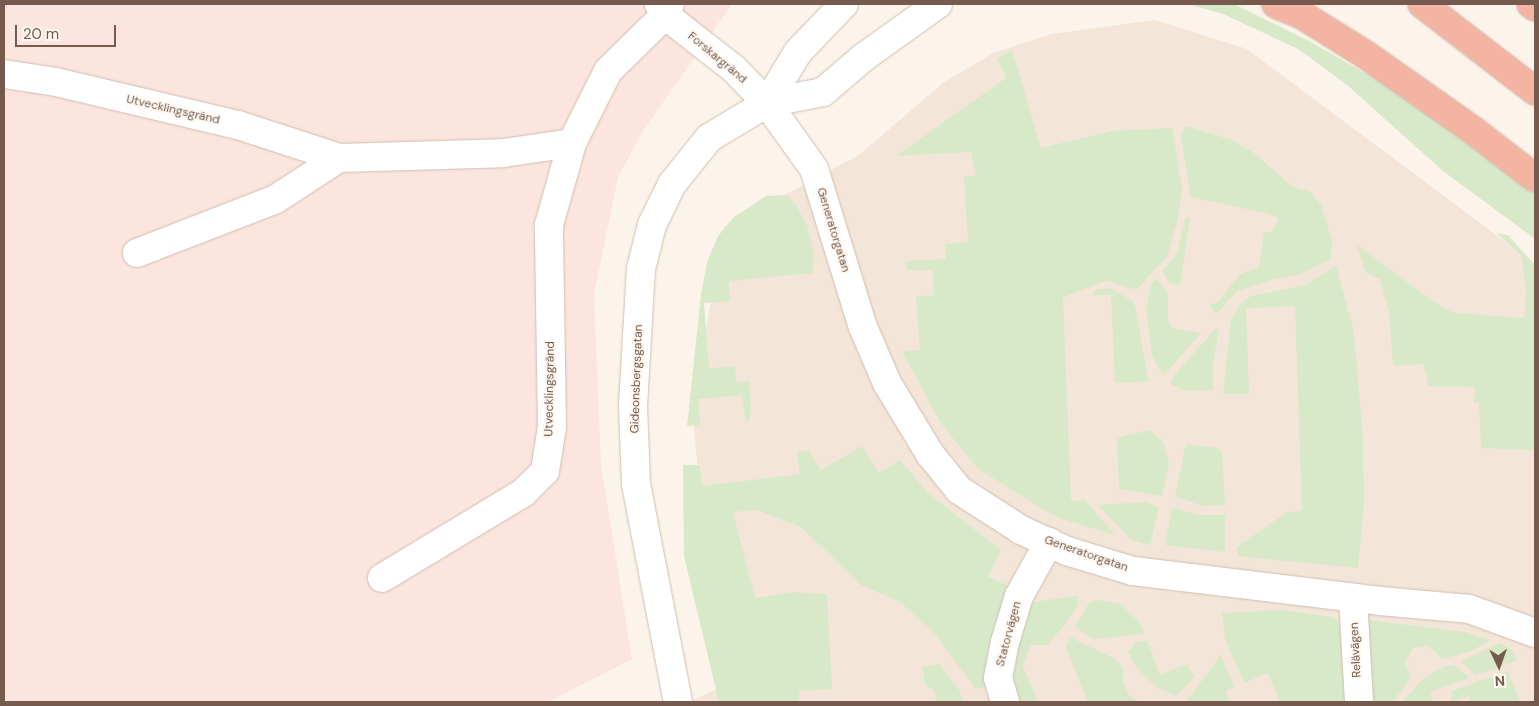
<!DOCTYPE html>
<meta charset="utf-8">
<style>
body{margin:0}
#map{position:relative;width:1539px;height:706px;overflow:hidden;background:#fcf4ea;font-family:"DM Sans",sans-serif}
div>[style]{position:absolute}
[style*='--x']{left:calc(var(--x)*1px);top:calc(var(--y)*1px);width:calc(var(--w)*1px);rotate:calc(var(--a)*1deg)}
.residential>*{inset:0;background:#f3e6d8}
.commercial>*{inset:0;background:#fbe5de}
.green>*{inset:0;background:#d7e9c8}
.roads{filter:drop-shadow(0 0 1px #d0beb2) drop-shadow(0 0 1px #d0beb2)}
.minor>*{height:28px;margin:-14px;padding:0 14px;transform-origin:14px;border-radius:14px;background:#fff}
.highway>*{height:28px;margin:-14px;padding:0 14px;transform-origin:14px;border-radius:14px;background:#f3b4a4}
span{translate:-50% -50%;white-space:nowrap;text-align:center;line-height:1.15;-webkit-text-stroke:4px #fef8f0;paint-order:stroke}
.street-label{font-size:12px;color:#765a4e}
.frame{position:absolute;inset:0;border:5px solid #765a4e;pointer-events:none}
.north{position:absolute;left:1474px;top:641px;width:50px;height:50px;-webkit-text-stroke:4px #fef8f0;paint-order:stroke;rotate:177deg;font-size:14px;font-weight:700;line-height:20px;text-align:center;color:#765a4e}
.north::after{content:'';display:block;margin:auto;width:18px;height:22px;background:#765a4e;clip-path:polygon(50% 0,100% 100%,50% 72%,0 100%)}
.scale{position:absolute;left:15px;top:25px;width:101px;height:22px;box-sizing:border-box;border:2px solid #765a4e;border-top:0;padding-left:6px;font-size:15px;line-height:18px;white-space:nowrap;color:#765a4e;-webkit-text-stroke:4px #fef8f0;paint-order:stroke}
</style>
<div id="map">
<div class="residential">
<div style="clip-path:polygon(1155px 20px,1247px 49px,1535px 264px,1535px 702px,689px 702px,724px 686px,716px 652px,692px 410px,724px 227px,859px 155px,943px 83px,993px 53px,1052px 34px)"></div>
</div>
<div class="commercial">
<div style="clip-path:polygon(4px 4px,732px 4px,643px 131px,618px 177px,594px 295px,601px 465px,632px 659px,548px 702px,4px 702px)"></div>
</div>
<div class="green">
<div style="clip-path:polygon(1188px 4px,1234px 4px,1309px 41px,1406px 97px,1535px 194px,1535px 239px,1443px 171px,1347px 85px,1298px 49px,1223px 14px)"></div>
<div style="clip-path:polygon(1012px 50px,1041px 148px,1113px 131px,1172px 128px,1182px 187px,1178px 218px,1167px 257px,1137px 289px,1126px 288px,1108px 280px,1063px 297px,1071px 501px,1085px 500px,1115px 535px,1056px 517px,978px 469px,940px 422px,902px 351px,920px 350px,916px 297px,934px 295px,932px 270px,907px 270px,905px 261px,946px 259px,945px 244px,968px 242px,964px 176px,976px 176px,971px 152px,896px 156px,1006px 78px,997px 58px)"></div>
<div style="clip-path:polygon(1186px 126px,1232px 140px,1254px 153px,1293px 187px,1310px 192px,1321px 205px,1332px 241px,1331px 259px,1299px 275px,1274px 279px,1237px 291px,1216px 314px,1209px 305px,1218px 302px,1240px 274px,1259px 267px,1264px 232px,1272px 232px,1279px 219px,1270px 214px,1191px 197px,1181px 136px)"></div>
<div style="clip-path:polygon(786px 195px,794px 202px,807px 225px,814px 253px,813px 273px,729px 281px,730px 301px,704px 303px,709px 369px,735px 366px,736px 382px,749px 381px,751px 411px,749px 422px,746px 422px,742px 395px,698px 399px,700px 425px,687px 426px,701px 295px,707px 262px,718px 236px,734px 217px,766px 196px)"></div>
<div style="clip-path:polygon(1186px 217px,1190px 218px,1180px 285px,1169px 283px,1162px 271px,1176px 256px)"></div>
<div style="clip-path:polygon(1496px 233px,1508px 235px,1535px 265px,1535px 450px,1481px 448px,1479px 403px,1474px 402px,1475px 387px,1429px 386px,1423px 364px,1393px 366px,1389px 311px,1380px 279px,1365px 272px,1357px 245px,1440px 306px,1454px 313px,1524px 318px,1526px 290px,1522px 256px)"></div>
<div style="clip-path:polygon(1336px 266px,1354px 332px,1363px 440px,1364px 503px,1358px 568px,1238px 556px,1237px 547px,1287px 512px,1302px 511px,1295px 306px,1246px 308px,1249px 394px,1223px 394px,1231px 319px,1240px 304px,1251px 296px,1305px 285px)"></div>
<div style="clip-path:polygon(1157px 279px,1168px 293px,1168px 321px,1174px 329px,1201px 333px,1163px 376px,1152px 355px,1146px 308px,1152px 282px)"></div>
<div style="clip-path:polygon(1111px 288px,1134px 302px,1149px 381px,1115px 383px,1111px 295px,1092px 295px,1096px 290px)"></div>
<div style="clip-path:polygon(1216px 328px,1219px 328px,1213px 364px,1213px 391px,1182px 390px,1171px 384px,1172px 378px)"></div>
<div style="clip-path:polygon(1150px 430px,1163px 442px,1169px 463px,1162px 496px,1119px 489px,1117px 438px)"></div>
<div style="clip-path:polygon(1186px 444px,1217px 448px,1222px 452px,1225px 505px,1202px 506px,1175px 496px)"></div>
<div style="clip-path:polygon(862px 446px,879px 473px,900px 460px,928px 493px,1001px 550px,988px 577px,1013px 588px,990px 678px,982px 688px,976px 689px,935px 634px,900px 602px,861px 585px,801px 527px,757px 510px,733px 512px,755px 598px,793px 592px,827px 594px,832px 689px,799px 691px,799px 702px,719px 702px,684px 556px,683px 465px,699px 465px,703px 486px,800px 474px,797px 452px,809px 450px,821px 470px)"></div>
<div style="clip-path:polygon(1147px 502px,1159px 508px,1150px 545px,1131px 540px,1098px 505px)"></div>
<div style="clip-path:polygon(1172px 508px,1199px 515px,1225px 515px,1225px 552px,1165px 545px)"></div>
<div style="clip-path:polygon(1073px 596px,1079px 597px,1077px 607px,1062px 628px,1047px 645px,1030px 645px,1023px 666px,1038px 702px,1014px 702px,1011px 670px,1022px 604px)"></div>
<div style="clip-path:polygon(1097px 600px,1121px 604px,1139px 622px,1144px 634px,1093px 639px,1075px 627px,1089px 603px)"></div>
<div style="clip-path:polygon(1281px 610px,1334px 617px,1348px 635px,1350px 702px,1280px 702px,1268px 673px,1244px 683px,1225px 639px,1222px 613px)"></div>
<div style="clip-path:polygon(1367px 620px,1465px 632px,1491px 640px,1471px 651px,1443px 659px,1428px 646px,1413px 648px,1405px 663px,1411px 678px,1393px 702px,1368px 702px)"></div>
<div style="clip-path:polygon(1070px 637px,1115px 659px,1123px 667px,1123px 683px,1129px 695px,1139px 702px,1088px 702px,1066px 648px)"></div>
<div style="clip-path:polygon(1147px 641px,1160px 675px,1187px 664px,1194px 677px,1177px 696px,1157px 688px,1137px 668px,1128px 652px,1136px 642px)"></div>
<div style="clip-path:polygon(1500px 643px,1512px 650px,1517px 661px,1475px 675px,1461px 661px)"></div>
<div style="clip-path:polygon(1221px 655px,1234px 687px,1226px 691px,1230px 702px,1186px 702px)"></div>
<div style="clip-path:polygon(939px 664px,960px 691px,962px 702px,936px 702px,935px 692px,925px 684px,922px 667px)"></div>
<div style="clip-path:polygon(1454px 665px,1469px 678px,1430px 692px,1433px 702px,1402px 702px,1424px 678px,1445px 666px)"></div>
<div style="clip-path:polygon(1508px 671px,1520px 702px,1471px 702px,1469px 696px,1451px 702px,1452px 691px)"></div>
</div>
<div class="roads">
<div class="minor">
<div style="--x:659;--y:4;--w:13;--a:61"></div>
<div style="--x:665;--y:15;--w:88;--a:38"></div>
<div style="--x:734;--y:69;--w:47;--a:45.9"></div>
<div style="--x:767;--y:103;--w:81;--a:54.5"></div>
<div style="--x:814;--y:169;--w:165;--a:72.8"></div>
<div style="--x:863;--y:327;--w:61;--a:66.8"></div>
<div style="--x:887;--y:383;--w:83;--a:58.8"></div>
<div style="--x:930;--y:454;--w:46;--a:51.1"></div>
<div style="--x:959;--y:490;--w:74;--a:32.8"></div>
<div style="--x:1021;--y:530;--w:51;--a:24.5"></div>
<div style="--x:1067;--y:551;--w:69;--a:16.9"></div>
<div style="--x:1133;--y:571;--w:249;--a:6.9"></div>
<div style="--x:1380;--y:601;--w:89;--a:5.1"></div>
<div style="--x:1469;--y:609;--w:70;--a:20"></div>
<div style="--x:4;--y:74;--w:53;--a:8.7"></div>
<div style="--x:56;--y:82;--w:187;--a:13.3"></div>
<div style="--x:238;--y:125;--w:106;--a:18.1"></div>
<div style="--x:339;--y:158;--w:164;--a:-1.7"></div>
<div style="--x:503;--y:153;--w:70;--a:-8.2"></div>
<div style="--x:767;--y:103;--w:60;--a:-58.7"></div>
<div style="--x:798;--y:52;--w:66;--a:-46.2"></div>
<div style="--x:137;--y:253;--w:149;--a:-21.2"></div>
<div style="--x:276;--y:199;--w:75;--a:-33.1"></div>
<div style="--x:382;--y:578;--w:165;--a:-31.1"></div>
<div style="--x:523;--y:493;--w:31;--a:-45"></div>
<div style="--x:545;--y:471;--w:45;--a:-81"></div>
<div style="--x:552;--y:427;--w:202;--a:-90.9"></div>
<div style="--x:549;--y:225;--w:85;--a:-74.3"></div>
<div style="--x:572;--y:143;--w:80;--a:-63.4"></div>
<div style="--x:608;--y:71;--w:80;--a:-44.5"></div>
<div style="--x:665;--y:15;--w:12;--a:-66"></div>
<div style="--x:1353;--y:598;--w:104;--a:86.7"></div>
<div style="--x:678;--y:702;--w:222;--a:-100.9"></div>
<div style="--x:636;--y:484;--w:78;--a:-92.2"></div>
<div style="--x:633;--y:406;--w:137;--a:-86.7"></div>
<div style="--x:641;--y:269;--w:45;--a:-76"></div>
<div style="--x:652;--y:225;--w:46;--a:-64"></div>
<div style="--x:672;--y:184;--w:59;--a:-51.2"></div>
<div style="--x:709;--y:138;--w:68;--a:-31.1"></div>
<div style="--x:767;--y:103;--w:57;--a:-11.1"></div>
<div style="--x:823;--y:92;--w:54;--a:-40.5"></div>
<div style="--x:864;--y:57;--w:91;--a:-35.6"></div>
<div style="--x:1005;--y:702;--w:25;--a:-106"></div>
<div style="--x:998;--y:678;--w:37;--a:-79"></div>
<div style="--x:1005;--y:642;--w:48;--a:-73.1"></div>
<div style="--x:1019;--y:596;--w:62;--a:-60.9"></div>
</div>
<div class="highway">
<div style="--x:1276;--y:4;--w:28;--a:23"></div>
<div style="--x:1302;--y:15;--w:75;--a:32"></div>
<div style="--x:1366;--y:55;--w:132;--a:35.1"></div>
<div style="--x:1474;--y:131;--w:77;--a:37.6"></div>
<div style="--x:1422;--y:4;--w:143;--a:37.6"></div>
<div style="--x:1531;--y:4;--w:5;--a:37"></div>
</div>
</div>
<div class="street-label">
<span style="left:717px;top:58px;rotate:40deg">Forskargränd</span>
<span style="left:173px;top:110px;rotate:13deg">Utvecklingsgränd</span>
<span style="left:833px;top:230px;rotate:73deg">Generatorgatan</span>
<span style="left:637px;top:379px;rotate:-88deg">Gideonsbergsgatan</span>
<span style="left:550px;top:389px;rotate:-89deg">Utvecklingsgränd</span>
<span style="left:1086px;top:554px;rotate:19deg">Generatorgatan</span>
<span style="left:1009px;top:634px;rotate:-75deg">Statorvägen</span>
<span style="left:1356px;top:650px;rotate:-93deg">Relävägen</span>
</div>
<div class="frame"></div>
<div class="north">N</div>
<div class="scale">20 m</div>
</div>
